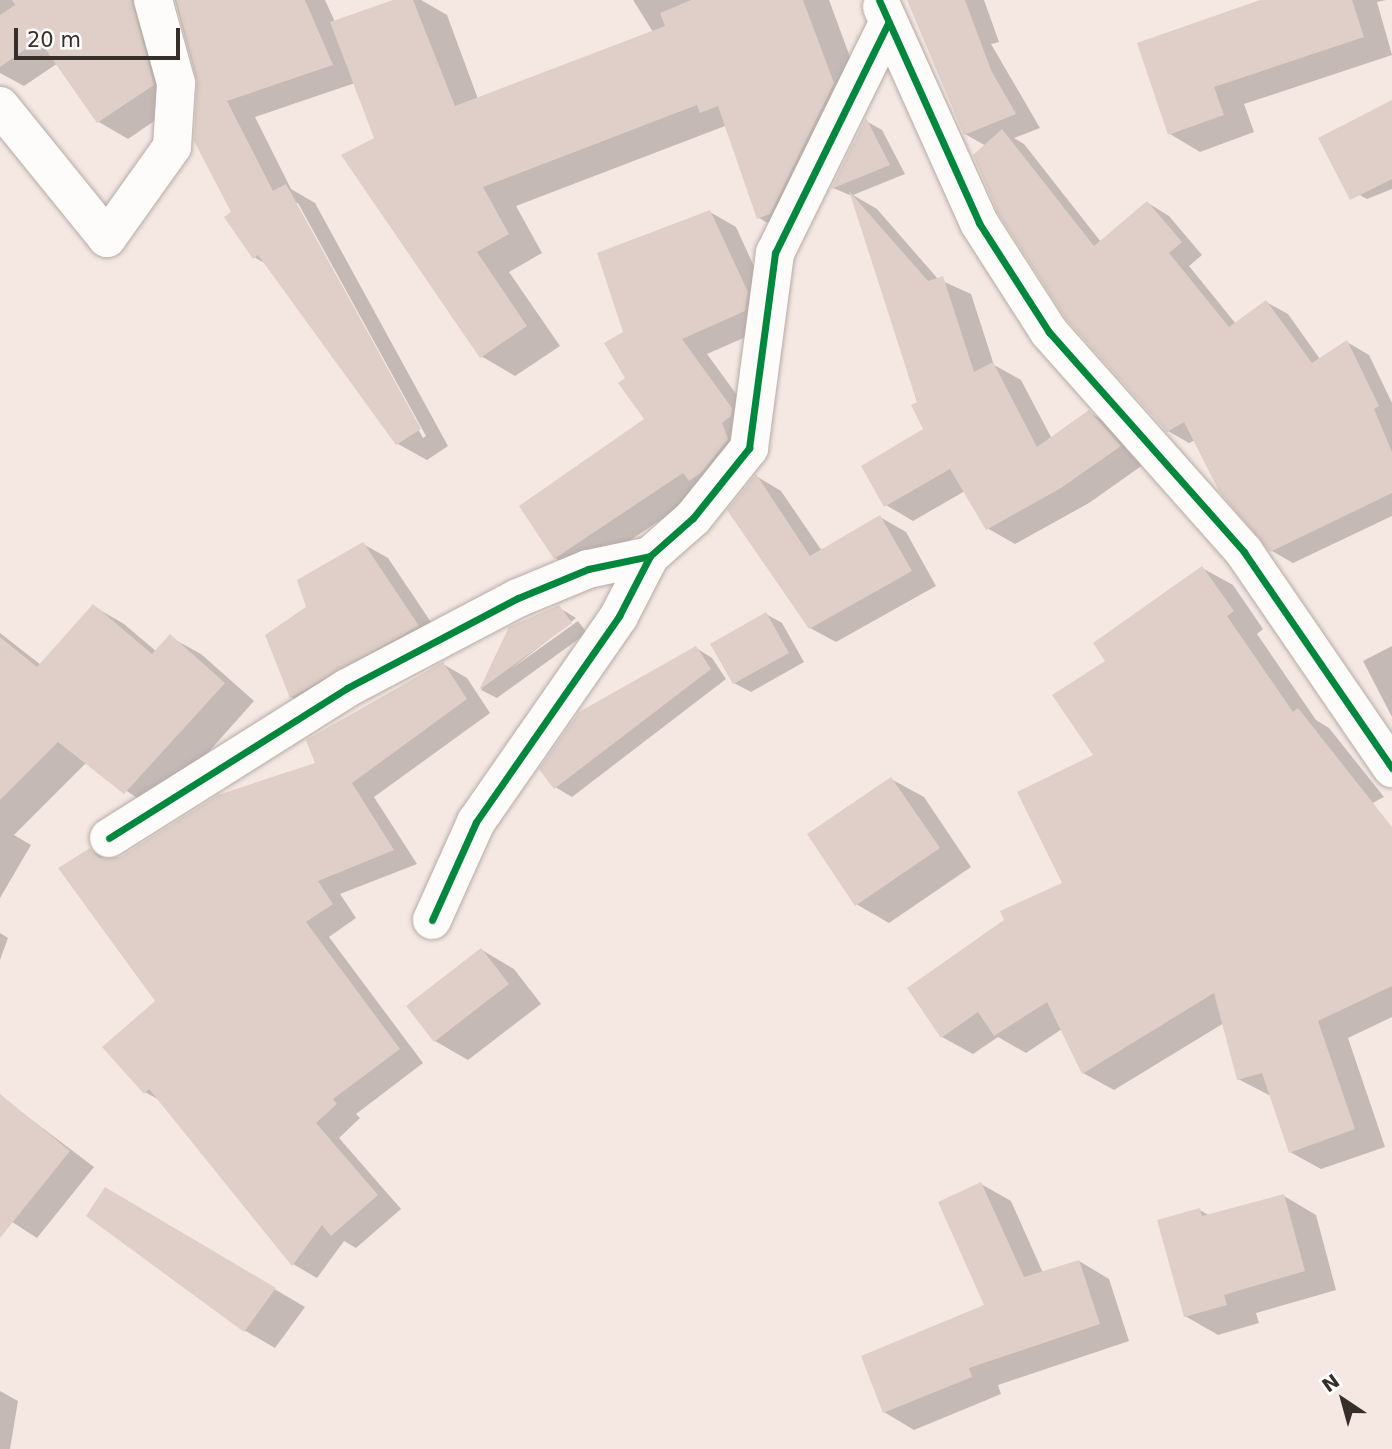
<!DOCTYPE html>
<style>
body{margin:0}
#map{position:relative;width:1392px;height:1449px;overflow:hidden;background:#f5e8e2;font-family:"DejaVu Sans",sans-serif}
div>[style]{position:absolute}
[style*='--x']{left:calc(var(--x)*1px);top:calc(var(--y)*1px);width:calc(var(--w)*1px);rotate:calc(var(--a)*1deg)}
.shadow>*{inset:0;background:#0003}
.building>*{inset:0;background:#dfcfc8}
.roads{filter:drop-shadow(0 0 2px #b5aba6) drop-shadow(0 0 2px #b5aba6)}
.street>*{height:38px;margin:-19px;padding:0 19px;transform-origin:19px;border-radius:19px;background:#fefcfb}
.cycleway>*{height:7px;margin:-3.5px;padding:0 3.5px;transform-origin:3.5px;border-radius:3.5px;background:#00873e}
span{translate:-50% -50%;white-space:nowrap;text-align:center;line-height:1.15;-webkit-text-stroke:5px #fff;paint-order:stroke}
.north{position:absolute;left:1308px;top:1365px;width:70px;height:70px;-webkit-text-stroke:5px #fff;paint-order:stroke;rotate:324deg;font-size:19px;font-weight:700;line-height:28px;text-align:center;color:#372e2a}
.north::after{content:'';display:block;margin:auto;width:24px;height:32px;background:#372e2a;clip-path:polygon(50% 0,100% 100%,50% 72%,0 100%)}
.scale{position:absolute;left:14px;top:28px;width:166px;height:32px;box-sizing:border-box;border:4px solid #372e2a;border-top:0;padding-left:9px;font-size:21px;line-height:24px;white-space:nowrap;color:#372e2a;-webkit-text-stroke:5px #fff;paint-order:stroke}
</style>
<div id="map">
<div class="shadow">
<div style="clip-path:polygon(0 0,171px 0,182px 102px,128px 139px,99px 122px,58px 63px,24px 86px,0 73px)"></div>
<div style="clip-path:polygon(evenodd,175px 0,325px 0,335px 22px,398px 0,421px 0,447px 15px,478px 99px,653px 32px,633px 0,829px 0,867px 103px,793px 237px,759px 218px,725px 126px,516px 206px,542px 253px,509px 272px,560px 346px,515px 376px,481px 356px,376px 139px,355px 83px,255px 117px,291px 189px,315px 203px,448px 446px,427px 460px,398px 444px,268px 265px,254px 257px,233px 212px,175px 0,294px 203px,298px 203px,426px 436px,423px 438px,294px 203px)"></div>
<div style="clip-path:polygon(910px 0,984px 0,999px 42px,991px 44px,1040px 128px,1014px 138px,1024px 144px,1101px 242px,1148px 203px,1169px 216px,1202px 255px,1189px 266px,1236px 324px,1266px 302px,1288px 314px,1320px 359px,1347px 342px,1369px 355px,1392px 403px,1392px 516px,1293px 563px,1272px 551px,1195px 440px,1189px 443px,1168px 431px,986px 146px,965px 134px)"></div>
<div style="clip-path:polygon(1261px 0,1386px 0,1377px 2px,1392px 55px,1244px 104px,1254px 132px,1200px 152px,1170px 134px)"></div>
<div style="clip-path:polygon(1392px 107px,1392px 189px,1367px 199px,1345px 187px)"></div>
<div style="clip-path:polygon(866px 121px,882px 130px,905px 174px,853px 195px,877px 209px,938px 279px,971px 294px,994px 365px,1021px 380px,1052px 439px,1089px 412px,1116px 428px,1147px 462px,1089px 503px,1015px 544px,987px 528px,965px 491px,913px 521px,886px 505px,926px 430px,852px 196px,833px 188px)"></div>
<div style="clip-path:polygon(710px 212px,736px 227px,773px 308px,771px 326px,707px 354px,758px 424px,707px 489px,581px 573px,555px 558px,647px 419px,627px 379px,625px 333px)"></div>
<div style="clip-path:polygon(756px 476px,781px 491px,822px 551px,880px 517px,906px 532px,936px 586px,836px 642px,810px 628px)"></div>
<div style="clip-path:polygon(363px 544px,388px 558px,443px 640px,316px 711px,291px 697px,308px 608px)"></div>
<div style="clip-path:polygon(1202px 568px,1233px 585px,1263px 629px,1257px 634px,1316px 720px,1329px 728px,1384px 797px,1369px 805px,1392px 838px,1392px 1017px,1348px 1038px,1385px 1147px,1321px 1169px,1290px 1152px,1271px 1096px,1238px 1079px,1224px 1023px,1114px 1090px,1083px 1073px,1062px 1029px,1026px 1053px,998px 1037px,973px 1054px,942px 1037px,1065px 884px,1095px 756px,1108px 661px)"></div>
<div style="clip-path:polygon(93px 606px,124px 624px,157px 652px,170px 637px,201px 654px,254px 701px,156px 811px,86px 763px,14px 835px,31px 845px,0 898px,0 633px,41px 665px)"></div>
<div style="clip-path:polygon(558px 607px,576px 618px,511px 669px,578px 621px,587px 633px,497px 698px,481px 690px,510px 629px)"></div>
<div style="clip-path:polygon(766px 614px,782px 623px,804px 662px,751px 692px,734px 683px)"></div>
<div style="clip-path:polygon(1392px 646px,1392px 717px,1363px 661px)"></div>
<div style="clip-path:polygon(696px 648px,712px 658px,726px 679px,572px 797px,555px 787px)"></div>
<div style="clip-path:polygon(443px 664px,467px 678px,490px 713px,374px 797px,417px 864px,340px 894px,356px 918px,329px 937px,423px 1063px,356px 1114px,360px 1118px,339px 1138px,401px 1209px,356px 1248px,344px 1241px,317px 1278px,293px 1264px,161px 1101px,145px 1092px,157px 1001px,90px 850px,106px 859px,121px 859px,318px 764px)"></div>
<div style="clip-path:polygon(891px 779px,924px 797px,971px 867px,889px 923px,856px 904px)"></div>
<div style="clip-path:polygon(0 933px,8px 938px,0 960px)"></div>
<div style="clip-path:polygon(482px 950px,514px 969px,541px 1004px,468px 1060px,435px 1041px,409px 1006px)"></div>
<div style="clip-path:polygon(8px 1102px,94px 1167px,37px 1238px,0 1214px,0 1113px)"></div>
<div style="clip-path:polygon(981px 1184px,1011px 1201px,1043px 1273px,1079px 1261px,1109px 1279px,1129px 1341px,998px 1385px,1001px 1394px,914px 1430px,884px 1412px,986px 1306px)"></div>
<div style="clip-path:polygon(106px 1190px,305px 1307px,275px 1348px,244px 1330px)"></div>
<div style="clip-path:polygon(1284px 1196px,1316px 1215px,1336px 1290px,1256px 1313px,1259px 1323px,1218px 1335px,1185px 1316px,1200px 1210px,1210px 1216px)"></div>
<div style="clip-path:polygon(0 1391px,18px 1401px,10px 1449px,0 1449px)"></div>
</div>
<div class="building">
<div style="clip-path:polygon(12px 0,132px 0,154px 85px,97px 123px,39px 40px,0 67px,0 15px,15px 5px)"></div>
<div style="clip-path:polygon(176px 0,305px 0,333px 65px,227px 101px,273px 191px,286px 184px,421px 429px,396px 445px,258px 255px,253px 259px,224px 217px,231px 212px,194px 141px,197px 78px)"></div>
<div style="clip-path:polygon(393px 0,413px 0,455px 106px,665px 26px,660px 13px,691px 0,803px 0,834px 83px,770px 214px,757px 219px,718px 106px,700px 113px,697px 105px,483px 187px,509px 234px,477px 252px,527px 326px,480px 358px,341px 155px,374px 138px,330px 22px)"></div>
<div style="clip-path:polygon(907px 0,965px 0,991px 70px,1016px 114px,964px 135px)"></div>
<div style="clip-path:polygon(1260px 0,1352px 0,1364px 37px,1214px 87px,1224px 115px,1168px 135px,1137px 43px)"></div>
<div style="clip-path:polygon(1392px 100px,1392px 179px,1350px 200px,1318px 138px)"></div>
<div style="clip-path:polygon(866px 118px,890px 165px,831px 189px)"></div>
<div style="clip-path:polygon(1002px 129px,1094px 246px,1147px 201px,1182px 242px,1169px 253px,1229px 327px,1266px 300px,1312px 363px,1347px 340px,1379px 406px,1374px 409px,1392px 452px,1392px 493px,1270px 552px,1219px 491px,1184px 422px,1167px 432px,1066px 319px,998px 213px,973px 155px)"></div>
<div style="clip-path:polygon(849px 191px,928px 281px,943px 276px,974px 372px,993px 362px,1037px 447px,1089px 410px,1121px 446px,1061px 488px,986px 530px,950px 469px,884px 507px,861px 466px,923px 429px,911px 405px,917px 402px)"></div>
<div style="clip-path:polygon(710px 210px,748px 292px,745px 311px,682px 339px,732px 408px,731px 416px,722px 423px,728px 439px,702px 472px,689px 481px,683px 473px,554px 559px,519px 506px,644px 419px,618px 383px,625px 378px,604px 343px,623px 332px,597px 253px)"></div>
<div style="clip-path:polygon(756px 474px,810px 556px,880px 515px,912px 571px,809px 629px,727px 510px)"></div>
<div style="clip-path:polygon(363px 542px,419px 626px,290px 698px,265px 635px,306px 607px,297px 580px)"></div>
<div style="clip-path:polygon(1202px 566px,1234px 611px,1227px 616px,1293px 712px,1298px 708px,1392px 827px,1392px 986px,1318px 1021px,1355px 1129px,1289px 1153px,1262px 1073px,1237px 1080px,1214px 993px,1082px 1074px,1047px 1002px,994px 1036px,978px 1012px,941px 1038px,907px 988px,1004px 920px,1000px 911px,1062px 883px,1017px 792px,1093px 755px,1052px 695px,1105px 661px,1093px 643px)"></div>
<div style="clip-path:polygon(93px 604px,152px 654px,170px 634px,225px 683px,124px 794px,58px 742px,0 800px,0 637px,37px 667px)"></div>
<div style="clip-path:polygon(559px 605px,572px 623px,479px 690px,509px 627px)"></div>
<div style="clip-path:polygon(766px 612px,789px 653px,733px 684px,710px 644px)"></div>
<div style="clip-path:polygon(696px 646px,711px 669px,554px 789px,539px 769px,579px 712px)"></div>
<div style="clip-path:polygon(443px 662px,467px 699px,352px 783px,394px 850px,318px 881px,333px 904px,306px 922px,400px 1049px,333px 1099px,337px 1104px,316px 1123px,378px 1195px,331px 1236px,322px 1225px,292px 1266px,149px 1089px,144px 1094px,102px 1047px,155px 1001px,58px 868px,90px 848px,99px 858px,120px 857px,218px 795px,315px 763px,306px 740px)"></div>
<div style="clip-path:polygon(891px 777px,940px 848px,855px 906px,807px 834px)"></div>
<div style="clip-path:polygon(481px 948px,509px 984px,434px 1042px,406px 1006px)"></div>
<div style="clip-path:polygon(0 1094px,70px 1151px,0 1238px)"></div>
<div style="clip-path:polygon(981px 1182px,1024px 1277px,1079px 1260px,1100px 1324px,969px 1368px,972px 1377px,883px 1413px,861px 1356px,984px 1305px,938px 1202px)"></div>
<div style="clip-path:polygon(105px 1187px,276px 1288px,244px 1332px,86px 1216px)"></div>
<div style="clip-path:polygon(1284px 1194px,1305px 1271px,1224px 1295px,1227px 1305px,1184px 1317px,1157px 1220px,1200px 1208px,1202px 1216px)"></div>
</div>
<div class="roads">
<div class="street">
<div style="--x:882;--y:7;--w:237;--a:65.8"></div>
<div style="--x:979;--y:223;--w:130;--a:57.3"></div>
<div style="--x:1049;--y:332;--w:294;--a:48.4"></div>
<div style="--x:1244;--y:552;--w:262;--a:55.6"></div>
<div style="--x:0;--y:106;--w:170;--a:51"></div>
<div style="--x:107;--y:238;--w:112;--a:-54.5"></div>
<div style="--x:172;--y:147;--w:64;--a:-86.4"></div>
<div style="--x:176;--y:83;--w:86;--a:-105.5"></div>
<div style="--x:109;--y:838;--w:281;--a:-32.2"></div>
<div style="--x:347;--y:688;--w:193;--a:-27.8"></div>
<div style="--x:518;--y:598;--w:76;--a:-22.5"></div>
<div style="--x:588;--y:569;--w:63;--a:-11.8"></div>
<div style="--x:432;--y:920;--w:107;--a:-65.8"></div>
<div style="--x:476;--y:822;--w:251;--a:-55.2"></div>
<div style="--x:619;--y:616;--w:68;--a:-62.7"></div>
<div style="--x:650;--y:556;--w:57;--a:-41.5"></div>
<div style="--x:693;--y:518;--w:90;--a:-51.3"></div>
<div style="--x:749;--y:448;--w:197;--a:-82.4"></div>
<div style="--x:775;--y:253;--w:256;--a:-63.8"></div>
</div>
</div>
<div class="cycleway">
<div style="--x:879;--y:0;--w:244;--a:65.8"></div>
<div style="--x:979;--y:223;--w:130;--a:57.3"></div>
<div style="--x:1049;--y:332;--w:294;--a:48.4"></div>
<div style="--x:1244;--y:552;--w:262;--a:55.6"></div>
<div style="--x:109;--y:838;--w:281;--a:-32.2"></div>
<div style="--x:347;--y:688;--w:193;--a:-27.8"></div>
<div style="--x:518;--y:598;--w:76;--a:-22.5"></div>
<div style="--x:588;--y:569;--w:63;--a:-11.8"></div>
<div style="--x:432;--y:920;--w:107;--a:-65.8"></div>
<div style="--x:476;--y:822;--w:251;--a:-55.2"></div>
<div style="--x:619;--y:616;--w:68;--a:-62.7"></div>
<div style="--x:650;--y:556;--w:57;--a:-41.5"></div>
<div style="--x:693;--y:518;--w:90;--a:-51.3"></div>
<div style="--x:749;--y:448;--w:197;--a:-82.4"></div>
<div style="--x:775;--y:253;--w:256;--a:-63.8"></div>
</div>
<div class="north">N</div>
<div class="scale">20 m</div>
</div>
